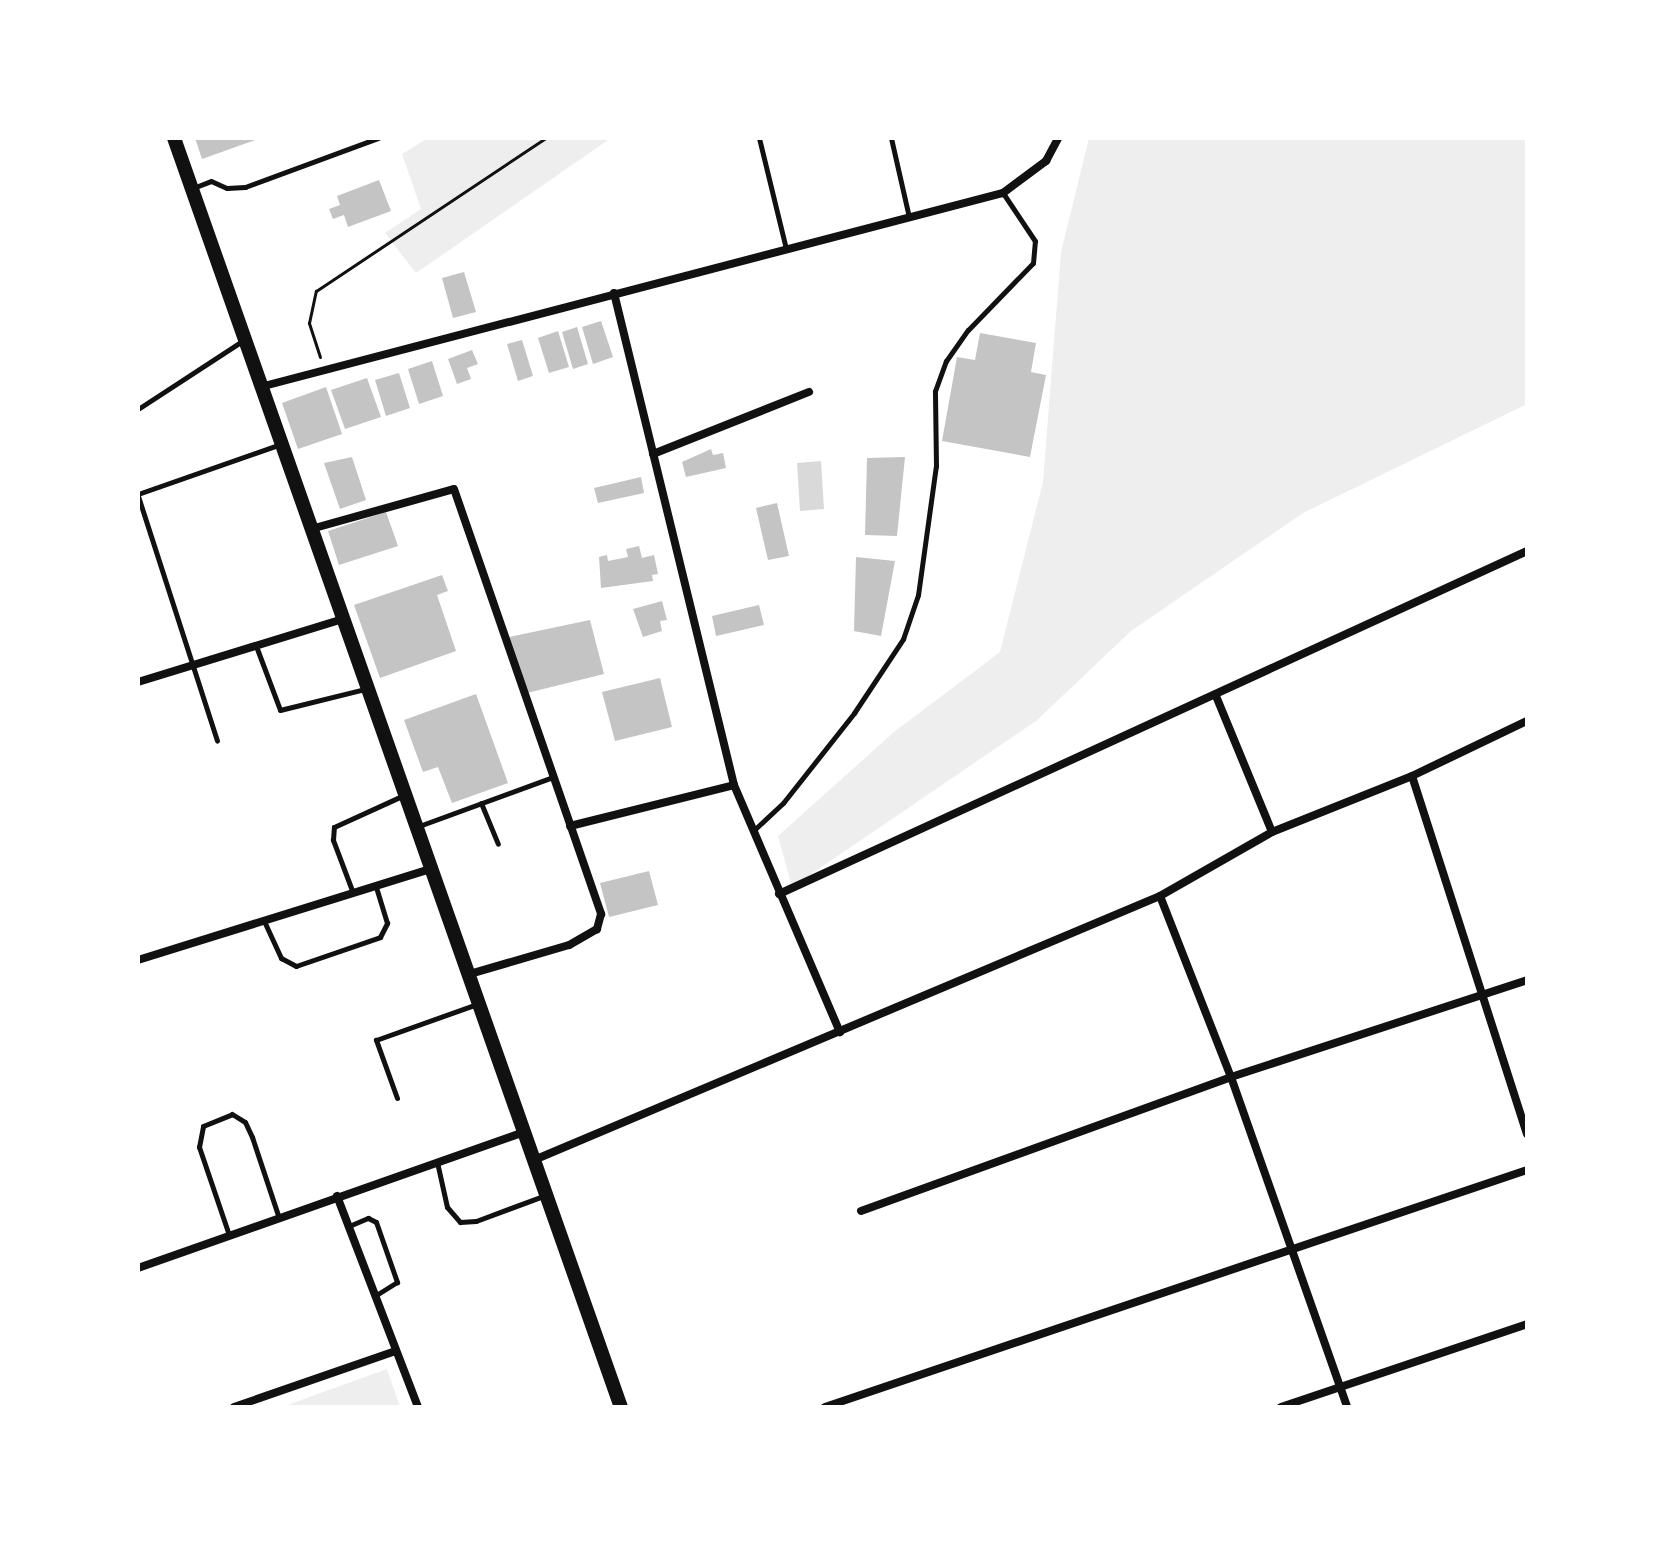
<!DOCTYPE html>
<style>
body{margin:0}
#map{position:relative;width:1665px;height:1545px;overflow:hidden;background:#fff;font-family:Roboto,sans-serif}
div>[style]{position:absolute}
[style*='--x']{left:calc(var(--x)*1px);top:calc(var(--y)*1px);width:calc(var(--w)*1px);rotate:calc(var(--a)*1deg)}
.green>*{inset:0;background:#eee}
.water>*{inset:0;background:#d9d9d9}
.building>*{inset:0;background:#c4c4c4}
.path>*{height:3px;margin:-1.5px;padding:0 1.5px;transform-origin:1.5px;border-radius:1.5px;background:#111}
.service>*{height:5px;margin:-2.5px;padding:0 2.5px;transform-origin:2.5px;border-radius:2.5px;background:#111}
.minor>*{height:8px;margin:-4px;padding:0 4px;transform-origin:4px;border-radius:4px;background:#111}
.tertiary>*{height:14px;margin:-7px;padding:0 7px;transform-origin:7px;border-radius:7px;background:#111}
span{translate:-50% -50%;white-space:nowrap;text-align:center;line-height:1.15;-webkit-text-stroke:7px #fff;paint-order:stroke}
.frame{position:absolute;inset:0;border:140px solid #fff;pointer-events:none}
</style>
<div id="map">
<div class="green">
<div style="clip-path:polygon(428px 138px,611px 138px,416px 273px,385px 233px,421px 209px,402px 154px)"></div>
<div style="clip-path:polygon(1089px 138px,1527px 138px,1527px 404px,1303px 513px,1131px 631px,1036px 721px,792px 887px,778px 836px,894px 732px,1000px 652px,1043px 482px,1061px 252px)"></div>
<div style="clip-path:polygon(387px 1369px,400px 1407px,282px 1407px)"></div>
</div>
<div class="water">
<div style="clip-path:polygon(821px 461px,824px 509px,800px 511px,797px 463px)"></div>
</div>
<div class="building">
<div style="clip-path:polygon(195px 138px,261px 138px,202px 159px)"></div>
<div style="clip-path:polygon(379px 180px,391px 211px,348px 227px,344px 215px,333px 219px,329px 209px,340px 205px,337px 196px)"></div>
<div style="clip-path:polygon(464px 272px,476px 312px,453px 318px,442px 278px)"></div>
<div style="clip-path:polygon(601px 321px,613px 357px,593px 364px,582px 327px)"></div>
<div style="clip-path:polygon(577px 327px,588px 364px,573px 369px,562px 332px)"></div>
<div style="clip-path:polygon(558px 331px,569px 367px,549px 373px,538px 338px)"></div>
<div style="clip-path:polygon(980px 333px,1036px 343px,1031px 372px,1046px 375px,1030px 457px,942px 441px,957px 357px,975px 360px)"></div>
<div style="clip-path:polygon(522px 340px,533px 376px,518px 381px,507px 344px)"></div>
<div style="clip-path:polygon(472px 350px,478px 364px,467px 368px,471px 379px,457px 384px,448px 359px)"></div>
<div style="clip-path:polygon(432px 361px,443px 396px,419px 404px,408px 369px)"></div>
<div style="clip-path:polygon(399px 373px,410px 408px,386px 416px,375px 380px)"></div>
<div style="clip-path:polygon(367px 378px,381px 417px,345px 429px,331px 390px)"></div>
<div style="clip-path:polygon(326px 387px,342px 434px,298px 449px,282px 403px)"></div>
<div style="clip-path:polygon(711px 449px,713px 455px,723px 453px,726px 468px,686px 477px,682px 462px)"></div>
<div style="clip-path:polygon(352px 457px,366px 500px,340px 509px,324px 463px)"></div>
<div style="clip-path:polygon(905px 457px,897px 536px,865px 535px,867px 458px)"></div>
<div style="clip-path:polygon(641px 477px,644px 493px,598px 503px,594px 488px)"></div>
<div style="clip-path:polygon(777px 503px,789px 556px,768px 560px,756px 508px)"></div>
<div style="clip-path:polygon(386px 512px,398px 546px,339px 565px,328px 531px)"></div>
<div style="clip-path:polygon(639px 546px,642px 558px,654px 555px,658px 574px,652px 575px,653px 581px,601px 588px,599px 557px,607px 555px,608px 561px,628px 557px,626px 549px)"></div>
<div style="clip-path:polygon(856px 557px,895px 561px,881px 636px,854px 631px)"></div>
<div style="clip-path:polygon(442px 575px,448px 591px,437px 595px,456px 651px,380px 678px,354px 605px)"></div>
<div style="clip-path:polygon(662px 601px,667px 620px,660px 621px,662px 631px,643px 637px,633px 609px)"></div>
<div style="clip-path:polygon(759px 605px,764px 625px,716px 636px,712px 616px)"></div>
<div style="clip-path:polygon(590px 620px,604px 674px,527px 693px,509px 637px)"></div>
<div style="clip-path:polygon(660px 678px,672px 727px,615px 741px,602px 692px)"></div>
<div style="clip-path:polygon(476px 694px,508px 783px,452px 803px,438px 767px,423px 772px,404px 720px)"></div>
<div style="clip-path:polygon(649px 871px,658px 905px,609px 917px,600px 883px)"></div>
</div>
<div class="path">
<div style="--x:320;--y:357;--w:36;--a:-108"></div>
<div style="--x:309;--y:323;--w:33;--a:-78"></div>
<div style="--x:316;--y:291;--w:275;--a:-33.7"></div>
</div>
<div class="service">
<div style="--x:759;--y:138;--w:114;--a:76.3"></div>
<div style="--x:891;--y:138;--w:81;--a:77.2"></div>
<div style="--x:193;--y:188;--w:19;--a:-21"></div>
<div style="--x:211;--y:181;--w:17;--a:24"></div>
<div style="--x:227;--y:188;--w:18;--a:-3"></div>
<div style="--x:245;--y:187;--w:142;--a:-20.2"></div>
<div style="--x:138;--y:409;--w:126;--a:-33.1"></div>
<div style="--x:138;--y:494;--w:148;--a:-19.3"></div>
<div style="--x:138;--y:496;--w:257;--a:72.1"></div>
<div style="--x:256;--y:646;--w:68;--a:69.4"></div>
<div style="--x:280;--y:710;--w:88;--a:-13.9"></div>
<div style="--x:481;--y:803;--w:44;--a:67.5"></div>
<div style="--x:419;--y:826;--w:143;--a:-20.1"></div>
<div style="--x:754;--y:830;--w:40;--a:-43"></div>
<div style="--x:783;--y:803;--w:115;--a:-51.7"></div>
<div style="--x:854;--y:713;--w:89;--a:-56.5"></div>
<div style="--x:903;--y:639;--w:46;--a:-71.2"></div>
<div style="--x:918;--y:595;--w:130;--a:-82.1"></div>
<div style="--x:936;--y:466;--w:75;--a:-90.8"></div>
<div style="--x:935;--y:391;--w:32;--a:-70"></div>
<div style="--x:946;--y:361;--w:38;--a:-55"></div>
<div style="--x:968;--y:330;--w:93;--a:-45.9"></div>
<div style="--x:1033;--y:263;--w:22;--a:-85"></div>
<div style="--x:1035;--y:241;--w:58;--a:-123.7"></div>
<div style="--x:353;--y:893;--w:57;--a:-110.7"></div>
<div style="--x:333;--y:840;--w:13;--a:-86"></div>
<div style="--x:334;--y:827;--w:75;--a:-24.5"></div>
<div style="--x:264;--y:921;--w:41;--a:65.3"></div>
<div style="--x:281;--y:958;--w:17;--a:28"></div>
<div style="--x:296;--y:966;--w:89;--a:-19"></div>
<div style="--x:380;--y:937;--w:16;--a:-63"></div>
<div style="--x:387;--y:923;--w:38;--a:-107"></div>
<div style="--x:397;--y:1098;--w:62;--a:-109.9"></div>
<div style="--x:376;--y:1040;--w:107;--a:-19.6"></div>
<div style="--x:437;--y:1162;--w:46;--a:77.5"></div>
<div style="--x:447;--y:1207;--w:20;--a:49"></div>
<div style="--x:460;--y:1222;--w:16;--a:-4"></div>
<div style="--x:476;--y:1221;--w:75;--a:-20.4"></div>
<div style="--x:349;--y:1226;--w:21;--a:-23"></div>
<div style="--x:368;--y:1218;--w:9;--a:27"></div>
<div style="--x:376;--y:1222;--w:64;--a:70.7"></div>
<div style="--x:397;--y:1282;--w:25;--a:148"></div>
<div style="--x:229;--y:1235;--w:93;--a:-108.8"></div>
<div style="--x:199;--y:1147;--w:21;--a:-79"></div>
<div style="--x:203;--y:1126;--w:31;--a:-22"></div>
<div style="--x:232;--y:1114;--w:15;--a:32"></div>
<div style="--x:245;--y:1122;--w:17;--a:65"></div>
<div style="--x:252;--y:1137;--w:85;--a:71.6"></div>
</div>
<div class="minor">
<div style="--x:614;--y:293;--w:506;--a:76.29"></div>
<div style="--x:734;--y:785;--w:269;--a:66.8"></div>
<div style="--x:264;--y:386;--w:764;--a:-14.64"></div>
<div style="--x:1003;--y:193;--w:54;--a:-36.7"></div>
<div style="--x:1046;--y:161;--w:26;--a:-62"></div>
<div style="--x:653;--y:454;--w:168;--a:-21.7"></div>
<div style="--x:311;--y:529;--w:148;--a:-15.6"></div>
<div style="--x:454;--y:489;--w:450;--a:70.9"></div>
<div style="--x:601;--y:914;--w:16;--a:105"></div>
<div style="--x:597;--y:929;--w:32;--a:150"></div>
<div style="--x:569;--y:945;--w:103;--a:163.7"></div>
<div style="--x:138;--y:682;--w:211;--a:-17.1"></div>
<div style="--x:1216;--y:696;--w:147;--a:67.6"></div>
<div style="--x:1412;--y:776;--w:376;--a:72.2"></div>
<div style="--x:570;--y:826;--w:169;--a:-14"></div>
<div style="--x:779;--y:894;--w:823;--a:-24.63"></div>
<div style="--x:1160;--y:896;--w:194;--a:68.6"></div>
<div style="--x:1231;--y:1077;--w:350;--a:70.6"></div>
<div style="--x:138;--y:960;--w:310;--a:-17.3"></div>
<div style="--x:534;--y:1160;--w:679;--a:-22.87"></div>
<div style="--x:1160;--y:896;--w:129;--a:-29.7"></div>
<div style="--x:1272;--y:832;--w:151;--a:-21.8"></div>
<div style="--x:1412;--y:776;--w:127;--a:-25.6"></div>
<div style="--x:337;--y:1196;--w:226;--a:69"></div>
<div style="--x:861;--y:1211;--w:394;--a:-19.9"></div>
<div style="--x:1231;--y:1077;--w:311;--a:-18.1"></div>
<div style="--x:138;--y:1268;--w:409;--a:-19.4"></div>
<div style="--x:234;--y:1407;--w:171;--a:-19.1"></div>
<div style="--x:825;--y:1407;--w:741;--a:-18.66"></div>
<div style="--x:1281;--y:1407;--w:260;--a:-18.6"></div>
</div>
<div class="tertiary">
<div style="--x:174;--y:138;--w:1345;--a:70.6"></div>
</div>
<div class="frame"></div>
</div>
